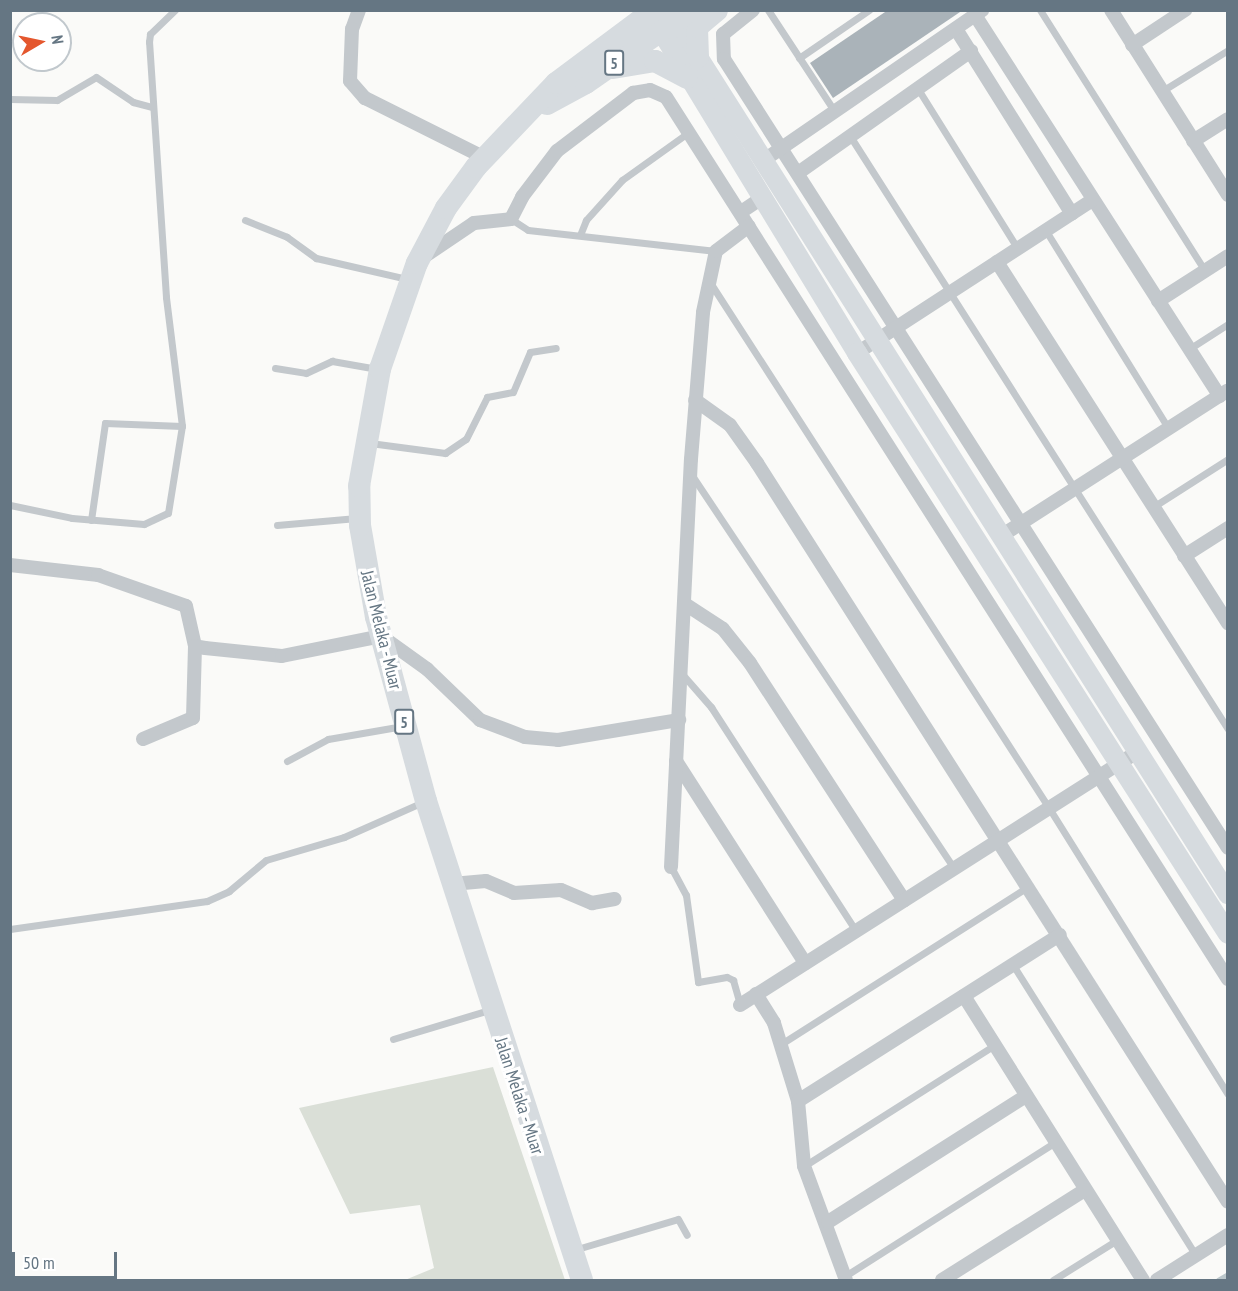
<!DOCTYPE html>
<style>
body{margin:0}
#map{position:relative;width:1238px;height:1291px;overflow:hidden;background:#fafaf8;font-family:"PT Sans Narrow",sans-serif}
div>[style]{position:absolute}
[style*='--x']{left:calc(var(--x)*1px);top:calc(var(--y)*1px);width:calc(var(--w)*1px);rotate:calc(var(--a)*1deg)}
.green>*{inset:0;background:#dadfd7}
.stream>*{height:4.5px;margin:-2.25px;padding:0 2.25px;transform-origin:2.25px;border-radius:2.25px;background:#bbc7cb}
.building>*{inset:0;background:#aab3b9}
.lane>*{height:7px;margin:-3.5px;padding:0 3.5px;transform-origin:3.5px;border-radius:3.5px;background:#c3c8cc}
.street>*{height:14px;margin:-7px;padding:0 7px;transform-origin:7px;border-radius:7px;background:#c3c8cc}
.secondary>*{height:20px;margin:-10px;padding:0 10px;transform-origin:10px;border-radius:10px;background:#d6dbdf}
.primary>*{height:22px;margin:-11px;padding:0 11px;transform-origin:11px;border-radius:11px;background:#d6dbdf}
span{translate:-50% -50%;white-space:nowrap;text-align:center;line-height:1.15;-webkit-text-stroke:6px #fff;paint-order:stroke}
.shield-label span{padding:2px 4px;background:#fff;border:2px solid;border-radius:4px;-webkit-text-stroke-width:0}
.shield-label{font-size:16px;color:#657683;font-weight:700}
.street-label{font-size:18px;color:#657683}
.frame{position:absolute;inset:0;border:12px solid #657683;pointer-events:none}
.north{position:absolute;left:12px;top:12px;width:60px;height:60px;box-sizing:border-box;background:#fff;border:2px solid #c1c8cd;border-radius:50%;rotate:81deg;font-size:16px;font-weight:700;line-height:24px;text-align:center;color:#657683}
.north::after{content:'';display:block;margin:auto;width:21px;height:27px;background:#e4572e;clip-path:polygon(50% 0,100% 100%,50% 72%,0 100%)}
.scale{position:absolute;left:12px;top:1252px;width:105px;height:27px;box-sizing:border-box;border:3px solid #657683;border-top:0;padding-left:8px;font-size:18px;line-height:21px;white-space:nowrap;color:#657683;-webkit-text-stroke:4px #fff;paint-order:stroke}
</style>
<div id="map">
<div class="green">
<div style="clip-path:polygon(493px 1067px,565px 1280px,405px 1280px,434px 1268px,420px 1205px,350px 1214px,299px 1108px)"></div>
</div>
<div class="stream">
<div style="--x:1218;--y:1280;--w:12;--a:-31"></div>
</div>
<div class="building">
<div style="clip-path:polygon(888px 10px,963px 10px,833px 98px,810px 63px)"></div>
</div>
<div class="lane">
<div style="--x:768;--y:10;--w:122;--a:56.7"></div>
<div style="--x:1040;--y:10;--w:309;--a:57.7"></div>
<div style="--x:799;--y:58;--w:85;--a:-34.4"></div>
<div style="--x:918;--y:89;--w:189;--a:58"></div>
<div style="--x:1162;--y:91;--w:78;--a:-31.8"></div>
<div style="--x:10;--y:99;--w:47;--a:1.2"></div>
<div style="--x:57;--y:100;--w:45;--a:-30.5"></div>
<div style="--x:96;--y:77;--w:45;--a:34"></div>
<div style="--x:133;--y:102;--w:20;--a:15"></div>
<div style="--x:850;--y:136;--w:703;--a:57.49"></div>
<div style="--x:511;--y:219;--w:20;--a:33"></div>
<div style="--x:528;--y:230;--w:189;--a:6.4"></div>
<div style="--x:245;--y:220;--w:45;--a:22"></div>
<div style="--x:287;--y:237;--w:36;--a:36"></div>
<div style="--x:316;--y:258;--w:93;--a:13"></div>
<div style="--x:1046;--y:231;--w:233;--a:58.2"></div>
<div style="--x:580;--y:235;--w:16;--a:-68"></div>
<div style="--x:586;--y:220;--w:54;--a:-48"></div>
<div style="--x:622;--y:180;--w:82;--a:-35.6"></div>
<div style="--x:711;--y:284;--w:624;--a:57.18"></div>
<div style="--x:1049;--y:808;--w:337;--a:58"></div>
<div style="--x:1189;--y:349;--w:46;--a:-32.7"></div>
<div style="--x:275;--y:368;--w:31;--a:9"></div>
<div style="--x:306;--y:373;--w:29;--a:-25"></div>
<div style="--x:332;--y:361;--w:46;--a:10.1"></div>
<div style="--x:370;--y:443;--w:76;--a:7.6"></div>
<div style="--x:445;--y:453;--w:25;--a:-34"></div>
<div style="--x:466;--y:439;--w:47;--a:-63.4"></div>
<div style="--x:487;--y:397;--w:26;--a:-11"></div>
<div style="--x:513;--y:392;--w:43;--a:-67"></div>
<div style="--x:530;--y:352;--w:26;--a:-9"></div>
<div style="--x:691;--y:474;--w:474;--a:56.3"></div>
<div style="--x:10;--y:505;--w:63;--a:11.8"></div>
<div style="--x:72;--y:518;--w:72;--a:4.8"></div>
<div style="--x:144;--y:524;--w:26;--a:-25"></div>
<div style="--x:168;--y:513;--w:88;--a:-80.9"></div>
<div style="--x:182;--y:426;--w:130;--a:-97.1"></div>
<div style="--x:166;--y:297;--w:256;--a:-93.8"></div>
<div style="--x:149;--y:42;--w:8;--a:-83"></div>
<div style="--x:150;--y:34;--w:35;--a:-44"></div>
<div style="--x:1153;--y:507;--w:89;--a:-32.6"></div>
<div style="--x:91;--y:520;--w:98;--a:-81.8"></div>
<div style="--x:105;--y:423;--w:77;--a:2.2"></div>
<div style="--x:277;--y:525;--w:80;--a:-5"></div>
<div style="--x:683;--y:675;--w:43;--a:48.8"></div>
<div style="--x:711;--y:707;--w:267;--a:57.1"></div>
<div style="--x:287;--y:761;--w:47;--a:-28.2"></div>
<div style="--x:328;--y:739;--w:76;--a:-9.8"></div>
<div style="--x:671;--y:867;--w:32;--a:62"></div>
<div style="--x:686;--y:895;--w:88;--a:82.1"></div>
<div style="--x:698;--y:982;--w:29;--a:-10"></div>
<div style="--x:727;--y:977;--w:7;--a:27"></div>
<div style="--x:733;--y:980;--w:26;--a:74"></div>
<div style="--x:10;--y:929;--w:199;--a:-8.1"></div>
<div style="--x:207;--y:901;--w:24;--a:-24"></div>
<div style="--x:229;--y:891;--w:48;--a:-40"></div>
<div style="--x:266;--y:860;--w:81;--a:-16.4"></div>
<div style="--x:344;--y:837;--w:86;--a:-23.9"></div>
<div style="--x:1013;--y:965;--w:344;--a:57.8"></div>
<div style="--x:393;--y:1039;--w:100;--a:-16.8"></div>
<div style="--x:781;--y:1044;--w:294;--a:-32.5"></div>
<div style="--x:804;--y:1166;--w:226;--a:-32.4"></div>
<div style="--x:577;--y:1249;--w:105;--a:-16.5"></div>
<div style="--x:678;--y:1219;--w:18;--a:61"></div>
<div style="--x:845;--y:1276;--w:249;--a:-32.5"></div>
<div style="--x:1053;--y:1280;--w:75;--a:-32"></div>
</div>
<div class="street">
<div style="--x:359;--y:10;--w:20;--a:110"></div>
<div style="--x:352;--y:29;--w:52;--a:92.2"></div>
<div style="--x:350;--y:81;--w:23;--a:49"></div>
<div style="--x:365;--y:98;--w:132;--a:26.6"></div>
<div style="--x:753;--y:10;--w:38;--a:141"></div>
<div style="--x:723;--y:34;--w:25;--a:88"></div>
<div style="--x:724;--y:59;--w:936;--a:57.43"></div>
<div style="--x:1111;--y:10;--w:219;--a:57.7"></div>
<div style="--x:975;--y:15;--w:453;--a:57.3"></div>
<div style="--x:956;--y:29;--w:218;--a:57.9"></div>
<div style="--x:1132;--y:45;--w:64;--a:-33.4"></div>
<div style="--x:1193;--y:141;--w:41;--a:-32.2"></div>
<div style="--x:764;--y:160;--w:265;--a:-34.5"></div>
<div style="--x:798;--y:173;--w:212;--a:-35.2"></div>
<div style="--x:741;--y:212;--w:25;--a:-34"></div>
<div style="--x:425;--y:256;--w:59;--a:-34"></div>
<div style="--x:474;--y:223;--w:37;--a:-6"></div>
<div style="--x:511;--y:219;--w:25;--a:-63"></div>
<div style="--x:522;--y:197;--w:58;--a:-52.7"></div>
<div style="--x:557;--y:151;--w:96;--a:-37.3"></div>
<div style="--x:633;--y:93;--w:17;--a:-10"></div>
<div style="--x:650;--y:90;--w:17;--a:24"></div>
<div style="--x:666;--y:97;--w:1046;--a:57.5"></div>
<div style="--x:997;--y:262;--w:429;--a:57.4"></div>
<div style="--x:1158;--y:301;--w:83;--a:-32.7"></div>
<div style="--x:857;--y:353;--w:281;--a:-33"></div>
<div style="--x:695;--y:400;--w:43;--a:35.5"></div>
<div style="--x:730;--y:425;--w:47;--a:54.6"></div>
<div style="--x:757;--y:463;--w:876;--a:57.49"></div>
<div style="--x:1001;--y:536;--w:269;--a:-32.7"></div>
<div style="--x:1184;--y:556;--w:52;--a:-32.5"></div>
<div style="--x:10;--y:565;--w:89;--a:6.5"></div>
<div style="--x:98;--y:575;--w:93;--a:19.4"></div>
<div style="--x:186;--y:606;--w:41;--a:77.3"></div>
<div style="--x:195;--y:646;--w:10;--a:11"></div>
<div style="--x:205;--y:648;--w:77;--a:5.9"></div>
<div style="--x:282;--y:656;--w:101;--a:-11.4"></div>
<div style="--x:381;--y:636;--w:57;--a:35.7"></div>
<div style="--x:427;--y:669;--w:74;--a:43.9"></div>
<div style="--x:480;--y:720;--w:48;--a:20.7"></div>
<div style="--x:525;--y:737;--w:33;--a:5"></div>
<div style="--x:558;--y:740;--w:123;--a:-9.4"></div>
<div style="--x:685;--y:604;--w:45;--a:33.3"></div>
<div style="--x:723;--y:629;--w:43;--a:51.5"></div>
<div style="--x:750;--y:663;--w:283;--a:57"></div>
<div style="--x:143;--y:739;--w:54;--a:-22.8"></div>
<div style="--x:193;--y:718;--w:72;--a:-88.4"></div>
<div style="--x:676;--y:761;--w:240;--a:57.4"></div>
<div style="--x:671;--y:867;--w:408;--a:-87.2"></div>
<div style="--x:691;--y:459;--w:147;--a:-85.3"></div>
<div style="--x:703;--y:312;--w:62;--a:-78"></div>
<div style="--x:716;--y:251;--w:41;--a:-37.1"></div>
<div style="--x:452;--y:884;--w:34;--a:-5"></div>
<div style="--x:486;--y:881;--w:30;--a:23"></div>
<div style="--x:514;--y:893;--w:47;--a:-3.7"></div>
<div style="--x:561;--y:890;--w:34;--a:23"></div>
<div style="--x:592;--y:903;--w:23;--a:-10"></div>
<div style="--x:756;--y:994;--w:34;--a:58"></div>
<div style="--x:774;--y:1023;--w:82;--a:72.9"></div>
<div style="--x:798;--y:1101;--w:65;--a:84.7"></div>
<div style="--x:804;--y:1166;--w:121;--a:69.8"></div>
<div style="--x:964;--y:996;--w:336;--a:57.8"></div>
<div style="--x:740;--y:1005;--w:471;--a:-32.5"></div>
<div style="--x:798;--y:1101;--w:310;--a:-32.4"></div>
<div style="--x:828;--y:1222;--w:235;--a:-32.5"></div>
<div style="--x:942;--y:1280;--w:169;--a:-32.2"></div>
<div style="--x:1157;--y:1280;--w:84;--a:-32.4"></div>
</div>
<div class="secondary">
<div style="--x:661;--y:15;--w:15;--a:23"></div>
<div style="--x:675;--y:21;--w:43;--a:57.4"></div>
<div style="--x:698;--y:57;--w:991;--a:57.66"></div>
<div style="--x:654;--y:19;--w:391;--a:58.7"></div>
<div style="--x:857;--y:353;--w:689;--a:57.44"></div>
</div>
<div class="primary">
<div style="--x:698;--y:57;--w:30;--a:-92"></div>
<div style="--x:697;--y:27;--w:26;--a:-40"></div>
<div style="--x:613;--y:68;--w:43;--a:-9.5"></div>
<div style="--x:655;--y:61;--w:36;--a:28"></div>
<div style="--x:547;--y:104;--w:44;--a:-28.3"></div>
<div style="--x:586;--y:83;--w:128;--a:-34.8"></div>
<div style="--x:582;--y:1280;--w:504;--a:-108.04"></div>
<div style="--x:426;--y:801;--w:191;--a:-105.2"></div>
<div style="--x:376;--y:617;--w:93;--a:-99.9"></div>
<div style="--x:360;--y:525;--w:39;--a:-91"></div>
<div style="--x:359;--y:486;--w:119;--a:-79.8"></div>
<div style="--x:380;--y:369;--w:112;--a:-70.8"></div>
<div style="--x:417;--y:263;--w:62;--a:-62.2"></div>
<div style="--x:446;--y:208;--w:51;--a:-53.8"></div>
<div style="--x:476;--y:167;--w:116;--a:-46.4"></div>
<div style="--x:556;--y:83;--w:122;--a:-36.7"></div>
</div>
<div class="shield-label">
<span style="left:614px;top:63px">5</span>
<span style="left:404px;top:722px">5</span>
</div>
<div class="street-label">
<span style="left:381px;top:630px;rotate:76deg">Jalan Melaka - Muar</span>
<span style="left:519px;top:1096px;rotate:72deg">Jalan Melaka - Muar</span>
</div>
<div class="frame"></div>
<div class="north">N</div>
<div class="scale">50 m</div>
</div>
